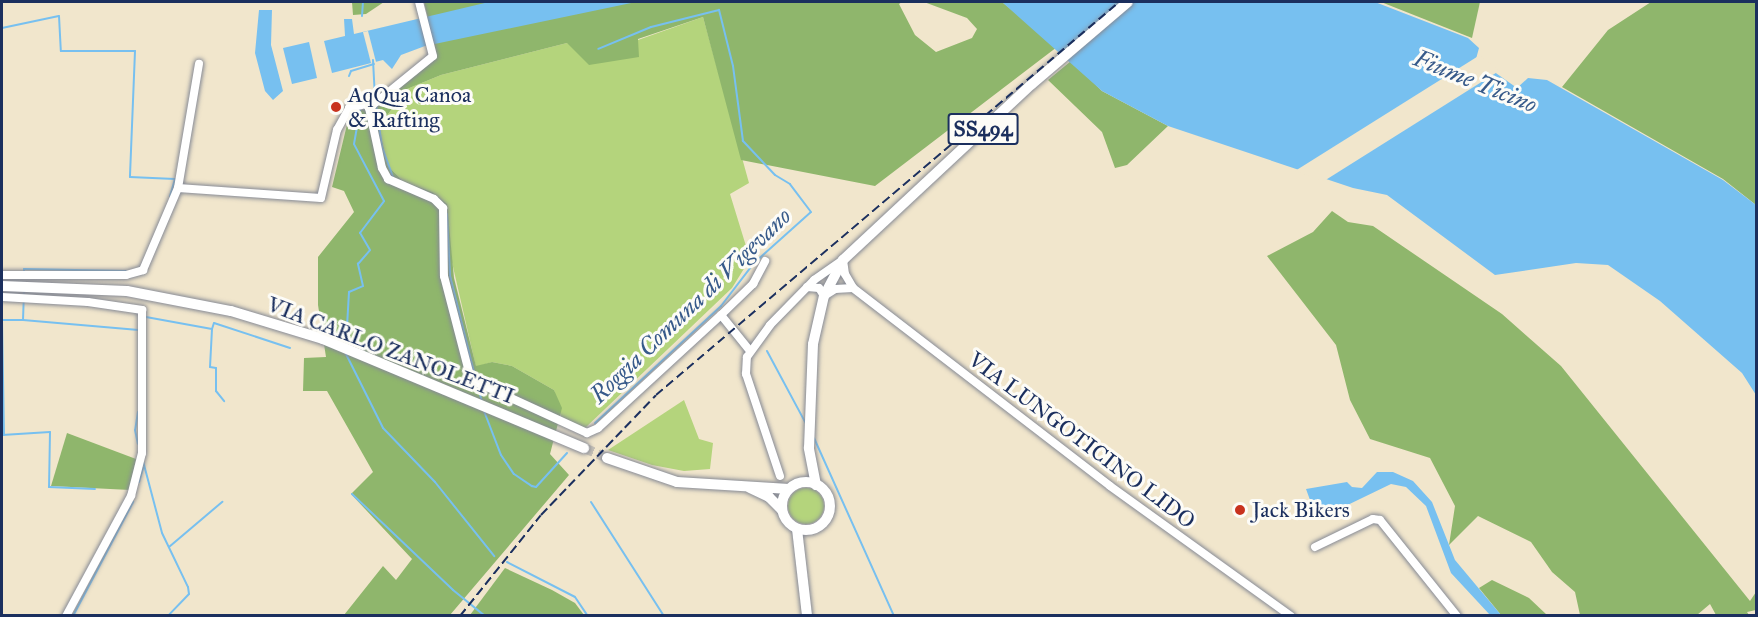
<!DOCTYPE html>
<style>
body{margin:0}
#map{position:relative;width:1758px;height:617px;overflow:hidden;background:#f1e6cc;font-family:"IM FELL Great Primer",serif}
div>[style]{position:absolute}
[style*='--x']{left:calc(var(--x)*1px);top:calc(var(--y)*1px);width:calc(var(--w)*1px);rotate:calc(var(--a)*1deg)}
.green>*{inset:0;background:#b4d47c}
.round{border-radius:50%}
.forest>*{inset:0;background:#8fb66c}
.water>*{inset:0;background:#77c0f0}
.pier>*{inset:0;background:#f1e6cc}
.stream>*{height:2px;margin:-1px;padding:0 1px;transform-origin:1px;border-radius:1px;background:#77c0f0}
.major-tunnel>*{height:10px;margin-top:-5px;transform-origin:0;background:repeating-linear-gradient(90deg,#c6c1b6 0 10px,transparent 0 15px)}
.roads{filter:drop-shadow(0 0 2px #868a95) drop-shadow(0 0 2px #868a95)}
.minor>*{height:8px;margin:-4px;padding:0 4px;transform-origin:4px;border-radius:4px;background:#fff}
.major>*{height:10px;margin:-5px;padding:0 5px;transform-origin:5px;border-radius:5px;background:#fff}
.major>.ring{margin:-5px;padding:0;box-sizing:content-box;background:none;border:10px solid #fff;border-radius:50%}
.rail>*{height:2px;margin-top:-1px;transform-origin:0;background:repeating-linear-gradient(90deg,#1b2f5e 0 9px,transparent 0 13.5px)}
.dots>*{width:16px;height:16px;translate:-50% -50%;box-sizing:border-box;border:3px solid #fdfcf7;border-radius:50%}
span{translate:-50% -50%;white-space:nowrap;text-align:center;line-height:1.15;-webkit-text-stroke:6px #fdfcf7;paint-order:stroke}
.shield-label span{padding:2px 4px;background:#fdfcf7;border:2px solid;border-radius:4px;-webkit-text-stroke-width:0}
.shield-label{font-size:21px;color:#1b2f5e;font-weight:700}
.poi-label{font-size:22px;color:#1b2f5e}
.left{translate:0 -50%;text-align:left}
.street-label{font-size:22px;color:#1b2f5e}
.water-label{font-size:24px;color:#375a8a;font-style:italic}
.frame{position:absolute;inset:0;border:3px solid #1b2f5e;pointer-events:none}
</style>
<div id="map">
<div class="green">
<div style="clip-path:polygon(703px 17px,749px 183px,730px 194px,750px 259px,732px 288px,584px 429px,561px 417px,554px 390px,512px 366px,492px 362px,476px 367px,451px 258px,404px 182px,388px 166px,379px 126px,407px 89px,441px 75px,567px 43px,638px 57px,638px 40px)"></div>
<div style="clip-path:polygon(684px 400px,699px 439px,713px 443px,710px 469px,684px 471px,652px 465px,608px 450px)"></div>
<div class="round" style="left:788px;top:488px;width:36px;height:36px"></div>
</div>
<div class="forest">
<div style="clip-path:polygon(352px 2px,384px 2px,366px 14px,353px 15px)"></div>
<div style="clip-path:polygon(424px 2px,902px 2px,899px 4px,915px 35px,936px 52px,972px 38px,977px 29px,967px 18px,924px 2px,1002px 2px,1057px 47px,875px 186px,741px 160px,703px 17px,638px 39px,639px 57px,589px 65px,567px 43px,441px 75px,407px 89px,379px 126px,388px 166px,404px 182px,432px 192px,447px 204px,454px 278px,476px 366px,492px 362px,512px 366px,554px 390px,562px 408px,550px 454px,569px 475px,450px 615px,344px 615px,383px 566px,396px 580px,412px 559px,351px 494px,373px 472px,327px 391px,303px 391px,304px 358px,326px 357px,318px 305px,318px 257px,354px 212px,344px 191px,332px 187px,350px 112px,374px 108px,437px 56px)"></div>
<div style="clip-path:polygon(1381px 2px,1480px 2px,1472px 38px)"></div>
<div style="clip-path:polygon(1651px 2px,1756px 2px,1756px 205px,1723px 179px,1562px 87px,1608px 30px)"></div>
<div style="clip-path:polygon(1071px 61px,1102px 91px,1168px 126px,1127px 165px,1115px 168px,1102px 132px,1048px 80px)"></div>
<div style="clip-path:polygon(1332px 211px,1348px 222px,1373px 226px,1502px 314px,1561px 366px,1750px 601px,1756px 592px,1756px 610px,1747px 612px,1749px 615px,1716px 615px,1710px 604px,1697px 615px,1580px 615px,1575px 592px,1552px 572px,1531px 542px,1478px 516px,1449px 545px,1455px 506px,1430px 458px,1370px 439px,1350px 400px,1336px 345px,1267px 256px,1313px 232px)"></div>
<div style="clip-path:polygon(67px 433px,136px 459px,130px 490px,51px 486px)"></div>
<div style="clip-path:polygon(505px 568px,552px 590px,575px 603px,584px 615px,470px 615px)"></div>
<div style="clip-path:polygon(1492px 580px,1529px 598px,1547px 615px,1501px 615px,1479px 588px)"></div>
</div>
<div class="water">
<div style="clip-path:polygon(489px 2px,636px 2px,425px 46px,401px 55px,392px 69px,383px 60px,332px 73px,324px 41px,345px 36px,344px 19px,352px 19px,354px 34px)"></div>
<div style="clip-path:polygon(1002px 2px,1375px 2px,1468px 38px,1479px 48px,1476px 59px,1517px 88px,1528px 78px,1547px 80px,1723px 180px,1756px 205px,1756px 395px,1742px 373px,1660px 301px,1608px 265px,1576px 263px,1495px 275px,1387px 195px,1353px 188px,1168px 126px,1102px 91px)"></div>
<div style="clip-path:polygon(259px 10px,272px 10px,271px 45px,283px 91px,273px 100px,265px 91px,255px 53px)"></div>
<div style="clip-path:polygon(309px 42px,317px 78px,292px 84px,283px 48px)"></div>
<div style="clip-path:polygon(1377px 472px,1393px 472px,1413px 481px,1432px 502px,1455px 560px,1501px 615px,1490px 615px,1451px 573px,1426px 506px,1406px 487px,1391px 484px,1331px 513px,1314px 511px,1306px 489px,1347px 482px,1352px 487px,1362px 488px)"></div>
</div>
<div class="pier">
<div style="clip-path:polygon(368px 31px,376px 62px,371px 63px,363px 32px)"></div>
<div style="clip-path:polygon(1480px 55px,1499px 71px,1324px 181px,1295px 171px)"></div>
</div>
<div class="stream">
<div style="--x:362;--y:16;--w:14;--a:-86"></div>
<div style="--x:2;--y:28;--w:58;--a:-11.9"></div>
<div style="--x:59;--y:16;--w:35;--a:87"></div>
<div style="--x:61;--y:51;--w:74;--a:0"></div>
<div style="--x:135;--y:51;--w:126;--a:92.3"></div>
<div style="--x:130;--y:177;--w:45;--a:2.5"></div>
<div style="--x:175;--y:179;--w:18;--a:106"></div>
<div style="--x:373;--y:60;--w:39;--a:87"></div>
<div style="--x:349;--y:76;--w:5;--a:-68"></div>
<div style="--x:351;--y:71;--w:24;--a:-17"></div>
<div style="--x:376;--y:105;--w:42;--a:81.9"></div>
<div style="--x:382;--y:147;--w:32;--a:70"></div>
<div style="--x:447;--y:214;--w:62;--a:87.2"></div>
<div style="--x:450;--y:276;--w:103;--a:76"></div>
<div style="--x:24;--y:273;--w:4;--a:-90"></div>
<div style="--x:24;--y:269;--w:102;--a:1.1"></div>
<div style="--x:146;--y:317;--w:67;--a:10.3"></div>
<div style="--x:212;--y:329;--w:6;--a:-72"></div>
<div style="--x:214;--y:323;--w:80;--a:18.2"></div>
<div style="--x:2;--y:320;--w:21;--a:0"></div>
<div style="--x:23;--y:320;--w:29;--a:-88"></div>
<div style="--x:23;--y:320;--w:116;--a:4.9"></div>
<div style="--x:2;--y:321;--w:114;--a:89"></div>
<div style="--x:212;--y:329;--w:38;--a:93"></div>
<div style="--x:210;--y:367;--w:6;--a:9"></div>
<div style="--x:216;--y:368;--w:23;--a:90"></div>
<div style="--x:216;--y:391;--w:13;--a:51"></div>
<div style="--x:346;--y:344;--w:52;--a:-86.7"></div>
<div style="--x:349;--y:292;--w:15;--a:-23"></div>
<div style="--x:363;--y:286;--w:23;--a:-103"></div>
<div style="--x:358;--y:264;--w:18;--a:-49"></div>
<div style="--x:370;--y:250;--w:20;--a:-120"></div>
<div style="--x:360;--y:233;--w:40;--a:-53"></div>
<div style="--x:384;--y:201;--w:64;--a:-117.8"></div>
<div style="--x:354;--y:144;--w:36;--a:-80"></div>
<div style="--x:767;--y:351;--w:81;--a:61.8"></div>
<div style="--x:345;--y:352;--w:85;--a:63.4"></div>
<div style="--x:383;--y:428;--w:75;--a:46.1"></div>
<div style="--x:435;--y:482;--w:95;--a:51.4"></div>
<div style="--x:478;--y:387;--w:16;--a:75"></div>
<div style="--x:484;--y:411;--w:47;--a:68.9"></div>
<div style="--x:501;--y:455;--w:23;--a:56"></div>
<div style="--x:514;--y:474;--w:22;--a:34"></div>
<div style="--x:532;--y:486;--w:4;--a:14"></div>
<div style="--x:536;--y:487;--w:46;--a:-47.6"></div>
<div style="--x:138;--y:412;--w:18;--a:99"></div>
<div style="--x:135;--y:430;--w:14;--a:78"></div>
<div style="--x:595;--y:423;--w:172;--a:-42.9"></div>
<div style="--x:721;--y:306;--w:54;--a:-52.5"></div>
<div style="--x:754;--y:263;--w:76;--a:-41.8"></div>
<div style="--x:811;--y:212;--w:35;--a:-127"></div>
<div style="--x:790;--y:184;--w:17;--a:-149"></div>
<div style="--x:775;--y:175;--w:47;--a:-133.3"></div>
<div style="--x:743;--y:141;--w:76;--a:-97.6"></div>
<div style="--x:733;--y:66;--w:58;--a:-104"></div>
<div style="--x:719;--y:10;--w:70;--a:166"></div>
<div style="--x:651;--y:27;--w:57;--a:157.5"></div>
<div style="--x:2;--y:435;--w:48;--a:-3.6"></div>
<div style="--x:50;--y:432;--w:55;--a:91"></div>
<div style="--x:49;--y:487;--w:46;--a:2.5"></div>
<div style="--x:814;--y:438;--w:195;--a:65.8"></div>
<div style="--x:143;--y:461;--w:74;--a:75.2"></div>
<div style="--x:162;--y:533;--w:60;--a:64.3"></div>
<div style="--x:188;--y:587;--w:7;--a:82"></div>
<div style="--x:189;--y:594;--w:30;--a:134"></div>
<div style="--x:139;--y:482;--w:15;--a:-74"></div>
<div style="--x:352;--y:494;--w:139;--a:43.5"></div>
<div style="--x:453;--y:590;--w:41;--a:39.1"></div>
<div style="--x:591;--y:502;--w:135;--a:57.4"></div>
<div style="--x:169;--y:547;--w:70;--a:-40.3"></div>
<div style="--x:507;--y:562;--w:76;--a:27.2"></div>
<div style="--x:575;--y:597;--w:23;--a:56"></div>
<div style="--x:73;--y:616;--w:129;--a:-62.2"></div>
</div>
<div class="major-tunnel">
<div style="--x:584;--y:448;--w:25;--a:23"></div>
</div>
<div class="roads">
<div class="minor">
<div style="--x:369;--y:108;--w:61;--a:77.8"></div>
<div style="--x:382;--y:168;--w:13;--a:61"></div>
<div style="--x:388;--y:179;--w:50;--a:23.5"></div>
<div style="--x:434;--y:199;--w:13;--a:45"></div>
<div style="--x:443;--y:208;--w:68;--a:89.2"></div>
<div style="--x:444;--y:276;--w:103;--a:75.4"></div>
<div style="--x:470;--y:376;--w:8;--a:45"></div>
<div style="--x:476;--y:382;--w:122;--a:24.7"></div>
<div style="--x:587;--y:433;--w:12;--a:-24"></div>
<div style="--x:598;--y:428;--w:167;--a:-42.6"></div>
<div style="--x:721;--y:315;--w:46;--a:51.1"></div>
<div style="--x:369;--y:108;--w:82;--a:-39.1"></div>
<div style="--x:433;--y:56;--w:56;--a:-104.5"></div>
<div style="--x:178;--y:188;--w:143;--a:4"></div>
<div style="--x:321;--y:198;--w:70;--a:-76.8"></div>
<div style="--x:337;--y:130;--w:25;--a:-61"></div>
<div style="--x:349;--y:108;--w:17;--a:-13"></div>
<div style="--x:366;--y:104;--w:5;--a:53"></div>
<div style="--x:2;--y:275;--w:124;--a:0"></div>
<div style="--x:126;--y:275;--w:18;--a:-16"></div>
<div style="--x:143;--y:270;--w:89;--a:-66.9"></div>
<div style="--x:178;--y:188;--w:126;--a:-80.4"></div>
<div style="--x:807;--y:287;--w:12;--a:5"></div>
<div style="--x:819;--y:288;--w:9;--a:58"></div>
<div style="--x:824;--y:296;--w:13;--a:-32"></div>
<div style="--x:835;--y:289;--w:18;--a:-3"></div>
<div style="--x:2;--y:297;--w:86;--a:3.3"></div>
<div style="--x:88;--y:302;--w:55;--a:8.4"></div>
<div style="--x:142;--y:310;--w:143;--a:90"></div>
<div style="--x:142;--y:453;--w:44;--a:104.3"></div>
<div style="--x:131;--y:496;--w:136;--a:118.4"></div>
<div style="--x:721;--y:315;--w:45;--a:-44.1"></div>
<div style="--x:753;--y:284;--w:26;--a:-62"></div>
<div style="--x:780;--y:476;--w:108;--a:-108.4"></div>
<div style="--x:746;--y:374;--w:17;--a:-87"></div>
<div style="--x:747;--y:357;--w:39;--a:-54"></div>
<div style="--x:770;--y:325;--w:63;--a:-45.6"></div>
<div style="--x:814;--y:280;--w:35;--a:-35"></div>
<div style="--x:843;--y:260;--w:14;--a:82"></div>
<div style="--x:845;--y:274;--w:16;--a:60"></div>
<div style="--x:853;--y:288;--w:324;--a:37.6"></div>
<div style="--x:1110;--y:486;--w:223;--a:35.7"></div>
<div style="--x:1315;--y:547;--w:64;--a:-25.8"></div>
<div style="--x:1373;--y:519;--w:7;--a:8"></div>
<div style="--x:1380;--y:520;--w:123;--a:51.3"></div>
</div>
<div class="major">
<div style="--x:2;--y:286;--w:125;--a:2.3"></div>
<div style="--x:127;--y:291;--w:106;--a:10.9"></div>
<div style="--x:231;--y:311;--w:96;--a:16.9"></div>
<div style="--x:323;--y:339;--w:283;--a:22.7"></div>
<div style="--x:607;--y:458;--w:74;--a:18.9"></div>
<div style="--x:677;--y:482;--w:112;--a:3.6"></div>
<div class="ring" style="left:782px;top:482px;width:38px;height:38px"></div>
<div style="--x:816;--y:485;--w:38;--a:-101"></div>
<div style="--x:809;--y:448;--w:104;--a:-87.8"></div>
<div style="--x:813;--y:344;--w:49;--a:-77.1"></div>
<div style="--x:824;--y:296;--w:41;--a:-62.2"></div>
<div style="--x:843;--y:260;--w:258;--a:-43"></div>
<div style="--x:1032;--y:84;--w:126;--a:-40.5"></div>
<div style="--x:750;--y:488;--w:21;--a:25"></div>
<div style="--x:769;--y:497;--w:18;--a:45"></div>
<div style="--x:797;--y:529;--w:88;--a:83.4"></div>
</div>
</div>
<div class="rail">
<div style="--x:460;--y:616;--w:129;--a:-51.3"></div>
<div style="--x:541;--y:515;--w:166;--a:-46.2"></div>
<div style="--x:656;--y:395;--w:607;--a:-40.32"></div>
</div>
<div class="dots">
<div style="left:336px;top:107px;background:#c8321e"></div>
<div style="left:1240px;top:510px;background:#c8321e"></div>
</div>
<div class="shield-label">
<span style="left:983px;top:129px">SS494</span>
</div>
<div class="poi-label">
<span class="left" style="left:348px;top:107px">AqQua Canoa<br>&amp; Rafting</span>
<span class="left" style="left:1252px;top:510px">Jack Bikers</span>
</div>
<div class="street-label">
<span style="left:391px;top:350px;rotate:21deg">VIA CARLO ZANOLETTI</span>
<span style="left:1082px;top:440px;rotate:37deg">VIA LUNGOTICINO LIDO</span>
</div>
<div class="water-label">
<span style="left:1475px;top:82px;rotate:22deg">Fiume Ticino</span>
<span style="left:691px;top:306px;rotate:-44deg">Roggia Comuna di Vigevano</span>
</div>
<div class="frame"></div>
</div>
